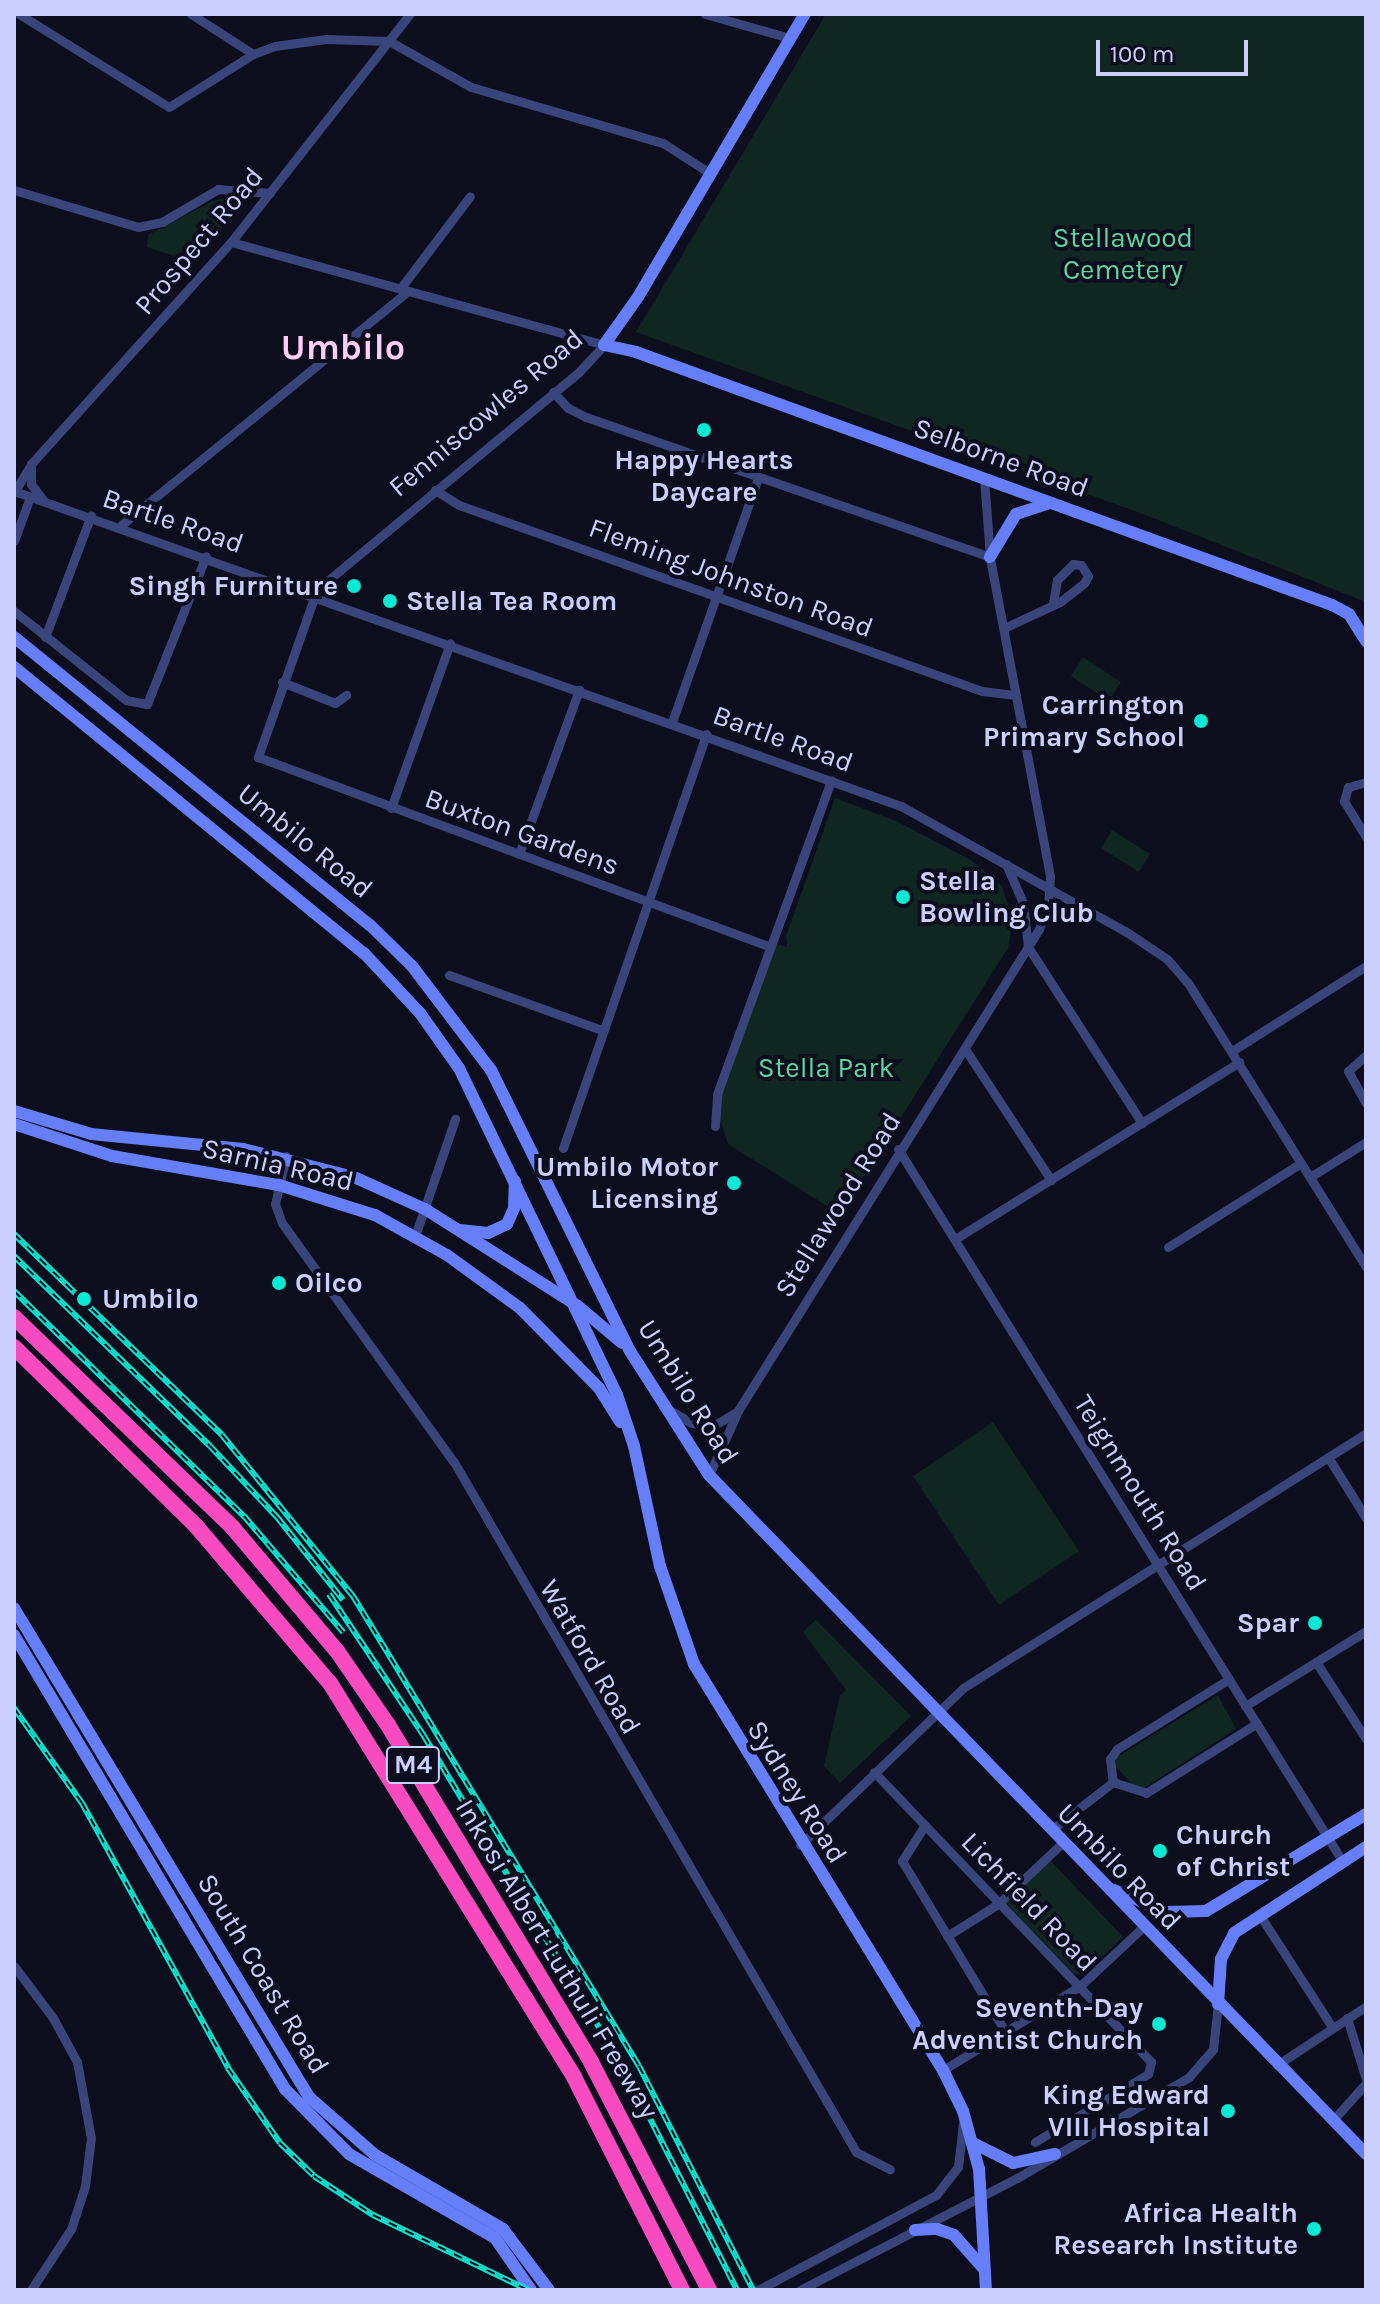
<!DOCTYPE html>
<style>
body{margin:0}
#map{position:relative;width:1380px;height:2304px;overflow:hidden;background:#0c0d1d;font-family:Karla,sans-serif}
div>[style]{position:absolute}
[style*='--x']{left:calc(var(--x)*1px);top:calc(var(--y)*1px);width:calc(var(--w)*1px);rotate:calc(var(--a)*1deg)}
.green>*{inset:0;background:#102621}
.street>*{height:9px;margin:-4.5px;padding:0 4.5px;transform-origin:4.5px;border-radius:4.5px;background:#39447a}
.secondary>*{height:12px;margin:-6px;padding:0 6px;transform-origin:6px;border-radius:6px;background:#667ff8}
.highway>*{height:16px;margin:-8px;padding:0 8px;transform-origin:8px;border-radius:8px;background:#f74bbf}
.rail>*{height:6px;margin-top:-3px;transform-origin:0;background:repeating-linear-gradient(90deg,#0c0d1d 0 9px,#0ae9d4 0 18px);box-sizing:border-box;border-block:2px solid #0ae9d4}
.dots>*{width:22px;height:22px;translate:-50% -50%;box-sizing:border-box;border:4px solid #0c0d1d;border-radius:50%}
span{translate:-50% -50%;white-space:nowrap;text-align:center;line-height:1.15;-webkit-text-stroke:8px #0c0d1d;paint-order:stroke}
.shield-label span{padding:2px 6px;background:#0c0d1d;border:2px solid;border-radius:6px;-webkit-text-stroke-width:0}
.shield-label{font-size:26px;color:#cbcffd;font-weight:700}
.park-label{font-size:28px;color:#5bd8a0}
.street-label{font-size:28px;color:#cbcffd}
.poi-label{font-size:28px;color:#cbcffd;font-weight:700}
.right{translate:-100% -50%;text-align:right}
.left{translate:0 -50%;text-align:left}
.district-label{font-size:36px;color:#fdcdf5;font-weight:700}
.frame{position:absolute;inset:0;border:16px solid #cbcffd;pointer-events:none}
.scale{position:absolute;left:1096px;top:40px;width:152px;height:36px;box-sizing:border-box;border:4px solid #cbcffd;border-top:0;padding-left:10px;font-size:24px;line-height:28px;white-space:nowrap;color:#cbcffd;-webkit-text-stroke:6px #0c0d1d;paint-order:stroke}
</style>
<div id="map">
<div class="green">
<div style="clip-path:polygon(826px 14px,1366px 14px,1366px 602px,1143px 514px,636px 332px)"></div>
<div style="clip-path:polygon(231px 197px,243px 204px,185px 270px,180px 258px,147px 247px,148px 235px,215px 200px)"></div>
<div style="clip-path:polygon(1083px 657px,1121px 682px,1109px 701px,1071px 676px)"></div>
<div style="clip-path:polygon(835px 798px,896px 821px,971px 860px,1002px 886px,1013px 920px,1008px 948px,840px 1214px,728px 1144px,718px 1113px,719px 1096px,777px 944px,787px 947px,786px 936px)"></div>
<div style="clip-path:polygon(1112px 830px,1150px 854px,1139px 872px,1101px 848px)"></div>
<div style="clip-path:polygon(993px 1422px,1079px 1551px,999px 1605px,913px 1476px)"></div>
<div style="clip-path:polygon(816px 1620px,911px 1716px,840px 1783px,824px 1766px,840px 1695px,846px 1690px,803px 1632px)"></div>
<div style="clip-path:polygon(1218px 1695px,1236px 1729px,1144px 1788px,1135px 1787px,1115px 1766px,1117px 1757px)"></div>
<div style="clip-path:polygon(1050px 1860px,1123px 1937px,1083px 1975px,1074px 1974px,1005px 1902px)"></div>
</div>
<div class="street">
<div style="--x:19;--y:14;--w:176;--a:31.8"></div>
<div style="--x:169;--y:107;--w:99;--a:-32.2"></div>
<div style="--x:253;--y:54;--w:23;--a:-20"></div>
<div style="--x:275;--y:46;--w:51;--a:-7.8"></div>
<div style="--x:326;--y:39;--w:63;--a:1.8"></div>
<div style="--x:389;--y:41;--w:94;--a:29.3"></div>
<div style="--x:471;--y:87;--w:200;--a:16.3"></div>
<div style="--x:663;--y:143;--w:54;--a:32.8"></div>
<div style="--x:191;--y:14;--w:74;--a:32.8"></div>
<div style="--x:705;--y:14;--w:88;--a:15.8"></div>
<div style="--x:14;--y:190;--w:129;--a:16.6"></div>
<div style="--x:138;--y:227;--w:25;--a:-12"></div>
<div style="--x:162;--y:222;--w:65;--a:-30.5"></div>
<div style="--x:218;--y:189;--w:52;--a:4.4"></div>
<div style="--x:231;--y:242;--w:387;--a:15.4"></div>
<div style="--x:400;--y:289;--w:116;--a:-53"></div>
<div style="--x:604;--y:345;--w:37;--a:133"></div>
<div style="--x:579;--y:372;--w:329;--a:140.3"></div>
<div style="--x:326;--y:582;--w:17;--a:130"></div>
<div style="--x:315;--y:595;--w:172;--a:109.4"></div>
<div style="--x:258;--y:757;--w:544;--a:20.33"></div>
<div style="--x:553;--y:392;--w:22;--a:47"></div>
<div style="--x:568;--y:408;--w:20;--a:27"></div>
<div style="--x:586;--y:417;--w:428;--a:19.1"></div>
<div style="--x:31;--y:464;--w:20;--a:90"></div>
<div style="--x:31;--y:484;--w:20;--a:53"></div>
<div style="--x:435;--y:490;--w:28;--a:32"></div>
<div style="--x:459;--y:505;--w:555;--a:19.58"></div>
<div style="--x:982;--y:691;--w:34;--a:7"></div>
<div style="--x:14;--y:491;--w:941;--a:19.55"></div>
<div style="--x:901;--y:806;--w:257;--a:29.2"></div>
<div style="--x:1125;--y:931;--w:50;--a:33.7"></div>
<div style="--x:1167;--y:959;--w:32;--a:49"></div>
<div style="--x:1188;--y:983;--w:335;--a:57.9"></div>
<div style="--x:15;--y:491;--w:31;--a:-59"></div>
<div style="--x:31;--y:464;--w:299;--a:-48"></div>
<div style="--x:231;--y:242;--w:290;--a:-51.9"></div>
<div style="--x:120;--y:526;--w:372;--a:-39.2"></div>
<div style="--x:14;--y:541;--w:47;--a:-70"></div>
<div style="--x:14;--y:611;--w:143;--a:38.5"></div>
<div style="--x:126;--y:700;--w:21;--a:11"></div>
<div style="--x:147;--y:704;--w:159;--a:-68.3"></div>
<div style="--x:1004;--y:628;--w:62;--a:-24.9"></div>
<div style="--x:1060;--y:602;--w:31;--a:-38"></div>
<div style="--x:1084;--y:583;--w:8;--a:-60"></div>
<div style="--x:1088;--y:576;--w:13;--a:-122"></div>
<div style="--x:1081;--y:565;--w:8;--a:-173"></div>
<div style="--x:1073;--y:564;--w:23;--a:135"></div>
<div style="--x:1057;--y:580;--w:22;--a:100"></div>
<div style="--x:45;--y:637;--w:130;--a:-69.3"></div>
<div style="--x:282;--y:682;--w:57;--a:21.6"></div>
<div style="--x:335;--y:703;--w:14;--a:-36"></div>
<div style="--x:672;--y:722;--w:259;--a:-70.6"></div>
<div style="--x:1366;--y:782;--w:19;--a:164"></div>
<div style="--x:1348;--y:787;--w:15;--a:106"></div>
<div style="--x:1344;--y:801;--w:42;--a:58.6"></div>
<div style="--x:391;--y:808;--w:175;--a:-70.3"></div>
<div style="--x:519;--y:854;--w:175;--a:-69.9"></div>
<div style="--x:1006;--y:864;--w:43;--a:66.4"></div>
<div style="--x:1023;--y:903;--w:44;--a:83.5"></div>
<div style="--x:1028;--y:947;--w:210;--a:57.1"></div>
<div style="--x:449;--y:975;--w:163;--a:19.8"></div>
<div style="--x:965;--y:1049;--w:157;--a:56.7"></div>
<div style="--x:1232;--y:1051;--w:159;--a:-32.4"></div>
<div style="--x:1366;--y:1055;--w:24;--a:138"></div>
<div style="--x:1348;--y:1071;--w:37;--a:61"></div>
<div style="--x:715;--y:1126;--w:32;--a:-86"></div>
<div style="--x:717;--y:1094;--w:334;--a:-70"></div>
<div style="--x:563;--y:1148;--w:438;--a:-70.9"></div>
<div style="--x:898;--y:1149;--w:840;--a:58.03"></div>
<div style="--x:286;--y:1156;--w:49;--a:102.9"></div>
<div style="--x:275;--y:1204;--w:20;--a:70"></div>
<div style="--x:282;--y:1223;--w:294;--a:54.3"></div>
<div style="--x:454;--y:1462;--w:799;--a:59.77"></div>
<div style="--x:856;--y:2152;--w:38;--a:27"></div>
<div style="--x:1310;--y:1177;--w:66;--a:-32"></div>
<div style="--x:415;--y:1236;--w:124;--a:-71.1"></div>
<div style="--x:955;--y:1239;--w:335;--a:-31.9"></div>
<div style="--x:1168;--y:1247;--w:157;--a:-32.3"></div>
<div style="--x:671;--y:1411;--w:24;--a:30"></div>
<div style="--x:692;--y:1423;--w:21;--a:8"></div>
<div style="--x:713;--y:1426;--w:27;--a:-31"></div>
<div style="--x:1328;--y:1457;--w:72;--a:58.1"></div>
<div style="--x:709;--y:1475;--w:72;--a:-65.6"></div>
<div style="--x:739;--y:1409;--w:566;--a:-57.99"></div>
<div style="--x:1039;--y:929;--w:25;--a:-69"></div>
<div style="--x:1048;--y:906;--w:30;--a:-86"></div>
<div style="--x:1050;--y:876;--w:325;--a:-100.7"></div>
<div style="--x:990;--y:557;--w:80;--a:-94.3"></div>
<div style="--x:1316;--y:1662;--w:92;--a:57"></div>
<div style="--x:1229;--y:1679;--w:132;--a:148"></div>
<div style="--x:1117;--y:1749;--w:12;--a:125"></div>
<div style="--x:1110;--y:1759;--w:23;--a:83"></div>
<div style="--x:1113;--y:1782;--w:35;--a:18"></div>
<div style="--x:1146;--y:1793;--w:131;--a:-32.2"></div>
<div style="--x:1245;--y:1706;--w:142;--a:-31.8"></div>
<div style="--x:874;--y:1772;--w:401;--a:46.3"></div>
<div style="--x:1151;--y:2062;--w:12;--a:104"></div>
<div style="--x:1148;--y:2074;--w:132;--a:149"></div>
<div style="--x:925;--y:1825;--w:43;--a:122.6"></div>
<div style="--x:902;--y:1861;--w:199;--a:58.8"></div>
<div style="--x:1051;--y:1830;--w:78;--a:-37.7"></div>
<div style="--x:800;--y:1845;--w:226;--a:-43.9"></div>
<div style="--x:963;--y:1688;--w:477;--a:-32.3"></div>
<div style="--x:1259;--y:1914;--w:135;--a:57.1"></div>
<div style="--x:947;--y:1936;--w:60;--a:-32.1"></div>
<div style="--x:998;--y:1904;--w:90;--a:-43.6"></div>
<div style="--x:14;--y:1966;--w:65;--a:53.1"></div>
<div style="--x:53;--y:2018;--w:50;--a:61.4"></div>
<div style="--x:77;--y:2062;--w:77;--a:79.6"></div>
<div style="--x:91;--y:2138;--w:48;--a:97.1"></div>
<div style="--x:85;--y:2186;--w:45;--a:108"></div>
<div style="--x:71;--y:2229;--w:73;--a:123.3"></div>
<div style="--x:1347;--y:2018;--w:64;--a:72.7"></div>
<div style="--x:1277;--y:2065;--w:107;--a:-33.5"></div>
<div style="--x:943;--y:2070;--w:161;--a:-31.5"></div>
<div style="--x:1080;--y:1986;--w:86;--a:-43.1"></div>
<div style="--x:1333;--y:2120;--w:50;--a:-48.3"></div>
<div style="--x:758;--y:2290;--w:202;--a:-28.1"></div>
<div style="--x:936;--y:2195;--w:36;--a:-52"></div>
<div style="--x:958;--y:2167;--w:44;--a:-83.5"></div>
<div style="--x:800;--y:2290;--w:244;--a:-27.3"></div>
<div style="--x:1017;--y:2178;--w:199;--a:-30.4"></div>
<div style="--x:1189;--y:2077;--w:37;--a:-49"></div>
<div style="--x:1213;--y:2049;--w:45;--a:-83.7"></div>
</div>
<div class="secondary">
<div style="--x:604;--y:345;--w:33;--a:12"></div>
<div style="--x:636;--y:352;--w:741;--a:19.98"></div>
<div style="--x:1332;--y:605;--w:19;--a:28"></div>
<div style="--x:1349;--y:614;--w:32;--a:58"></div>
<div style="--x:604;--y:345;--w:59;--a:-54.7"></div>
<div style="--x:638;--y:297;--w:329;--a:-59.5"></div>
<div style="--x:990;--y:557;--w:50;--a:-58.8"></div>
<div style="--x:1016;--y:514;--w:36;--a:-18"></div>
<div style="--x:14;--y:637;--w:458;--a:39"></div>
<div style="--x:370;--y:925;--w:59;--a:44.3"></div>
<div style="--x:412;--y:966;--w:131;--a:52.8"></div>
<div style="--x:491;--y:1070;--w:313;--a:63.7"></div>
<div style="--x:630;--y:1351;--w:147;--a:57.5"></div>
<div style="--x:709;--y:1475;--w:945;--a:45.94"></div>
<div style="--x:14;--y:667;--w:452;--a:39.3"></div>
<div style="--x:364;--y:953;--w:82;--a:47"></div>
<div style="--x:420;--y:1013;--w:67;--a:54.7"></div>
<div style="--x:459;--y:1068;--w:363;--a:64.2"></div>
<div style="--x:617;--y:1395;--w:54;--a:71.6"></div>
<div style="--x:634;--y:1446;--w:123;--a:77.8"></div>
<div style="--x:660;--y:1566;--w:104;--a:70.9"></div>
<div style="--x:694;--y:1664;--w:476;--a:58.5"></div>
<div style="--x:943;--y:2070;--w:46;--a:64"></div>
<div style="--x:963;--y:2111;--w:60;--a:74.6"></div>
<div style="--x:979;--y:2169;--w:121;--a:86.7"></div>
<div style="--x:14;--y:1111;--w:80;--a:16.6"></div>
<div style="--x:91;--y:1134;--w:153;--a:5.6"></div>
<div style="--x:243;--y:1149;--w:114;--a:14.2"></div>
<div style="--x:354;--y:1177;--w:78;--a:24.3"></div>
<div style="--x:425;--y:1209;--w:181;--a:32.4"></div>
<div style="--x:578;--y:1306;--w:57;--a:40.1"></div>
<div style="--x:14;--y:1124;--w:103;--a:18.1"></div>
<div style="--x:112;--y:1156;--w:169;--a:9.9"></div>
<div style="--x:279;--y:1185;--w:101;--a:17.4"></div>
<div style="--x:375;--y:1215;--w:82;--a:29.1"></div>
<div style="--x:447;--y:1255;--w:90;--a:36"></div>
<div style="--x:520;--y:1308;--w:112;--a:45.4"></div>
<div style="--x:599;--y:1388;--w:40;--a:58"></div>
<div style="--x:460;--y:1230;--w:28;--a:6"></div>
<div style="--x:488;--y:1233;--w:21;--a:-25"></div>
<div style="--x:507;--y:1224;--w:17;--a:-66"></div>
<div style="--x:514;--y:1208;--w:27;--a:-88"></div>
<div style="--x:14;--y:1608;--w:571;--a:58.9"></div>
<div style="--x:309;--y:2097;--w:88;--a:41.3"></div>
<div style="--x:375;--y:2155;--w:148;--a:30"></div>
<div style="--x:503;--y:2229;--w:76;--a:53"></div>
<div style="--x:14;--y:1635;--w:529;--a:59.17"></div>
<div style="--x:285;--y:2089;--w:91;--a:45.4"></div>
<div style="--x:349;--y:2154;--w:168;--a:29.9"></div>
<div style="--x:495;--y:2238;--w:63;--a:55.3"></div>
<div style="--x:1114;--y:1890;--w:56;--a:22.9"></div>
<div style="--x:1166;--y:1912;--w:40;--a:-1.4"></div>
<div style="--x:1206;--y:1911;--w:187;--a:-31.2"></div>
<div style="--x:1218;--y:2004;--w:45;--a:-86.2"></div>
<div style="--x:1221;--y:1959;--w:29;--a:-63"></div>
<div style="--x:1234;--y:1933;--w:158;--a:-33.1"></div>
<div style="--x:973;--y:2143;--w:45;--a:26.6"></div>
<div style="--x:1013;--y:2163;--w:43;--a:-12.1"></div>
<div style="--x:915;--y:2230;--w:22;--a:-3"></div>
<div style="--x:937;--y:2229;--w:18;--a:19"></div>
<div style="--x:954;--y:2235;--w:45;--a:48.6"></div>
</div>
<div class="highway">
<div style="--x:14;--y:1317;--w:304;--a:43.9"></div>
<div style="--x:233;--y:1528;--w:161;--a:49.8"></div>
<div style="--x:337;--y:1651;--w:90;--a:55.4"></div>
<div style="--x:388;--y:1725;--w:393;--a:58.9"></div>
<div style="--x:591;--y:2062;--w:257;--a:62.6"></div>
<div style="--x:14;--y:1347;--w:257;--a:44.5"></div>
<div style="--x:197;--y:1527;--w:205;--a:49.6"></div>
<div style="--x:330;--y:1683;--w:463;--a:58.2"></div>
<div style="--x:574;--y:2077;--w:239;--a:63.1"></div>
</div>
<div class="rail">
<div style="--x:14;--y:1234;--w:289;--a:44"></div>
<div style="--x:222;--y:1435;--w:208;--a:50.9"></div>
<div style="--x:353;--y:1596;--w:550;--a:58.68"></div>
<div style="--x:639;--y:2066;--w:251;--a:63"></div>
<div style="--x:14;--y:1256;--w:273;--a:44.1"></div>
<div style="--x:210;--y:1446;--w:98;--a:46.7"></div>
<div style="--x:277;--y:1517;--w:106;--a:51.5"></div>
<div style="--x:14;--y:1291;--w:322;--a:44.4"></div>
<div style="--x:244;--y:1516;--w:153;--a:49.5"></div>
<div style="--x:329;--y:1594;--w:171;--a:56.2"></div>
<div style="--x:424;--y:1736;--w:400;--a:59"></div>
<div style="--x:630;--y:2079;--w:237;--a:63.1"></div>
<div style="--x:14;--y:1708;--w:117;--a:54.4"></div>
<div style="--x:82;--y:1803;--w:303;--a:61.1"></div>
<div style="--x:228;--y:2068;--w:91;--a:55.3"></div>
<div style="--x:280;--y:2143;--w:47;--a:44.1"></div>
<div style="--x:314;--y:2176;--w:71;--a:33.5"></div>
<div style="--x:373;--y:2215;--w:172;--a:25.8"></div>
</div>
<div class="dots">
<div style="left:704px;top:430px;background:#0ae9d4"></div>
<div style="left:354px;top:586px;background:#0ae9d4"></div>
<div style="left:390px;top:601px;background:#0ae9d4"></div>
<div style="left:1201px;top:721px;background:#0ae9d4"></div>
<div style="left:903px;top:897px;background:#0ae9d4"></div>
<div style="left:734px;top:1183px;background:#0ae9d4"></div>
<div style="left:279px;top:1283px;background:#0ae9d4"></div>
<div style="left:84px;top:1299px;background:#0ae9d4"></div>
<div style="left:1315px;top:1623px;background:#0ae9d4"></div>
<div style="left:1160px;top:1851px;background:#0ae9d4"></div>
<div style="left:1159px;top:2024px;background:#0ae9d4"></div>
<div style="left:1228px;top:2111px;background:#0ae9d4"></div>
<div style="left:1314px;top:2229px;background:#0ae9d4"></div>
</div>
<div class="shield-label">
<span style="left:413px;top:1765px">M4</span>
</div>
<div class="park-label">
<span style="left:1123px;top:254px">Stellawood<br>Cemetery</span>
<span style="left:826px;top:1068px">Stella Park</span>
</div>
<div class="street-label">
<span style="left:199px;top:241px;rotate:-50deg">Prospect Road</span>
<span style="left:486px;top:413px;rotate:-40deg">Fenniscowles Road</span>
<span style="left:1001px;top:458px;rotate:20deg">Selborne Road</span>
<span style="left:173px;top:521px;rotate:19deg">Bartle Road</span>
<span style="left:731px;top:578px;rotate:20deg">Fleming Johnston Road</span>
<span style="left:783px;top:739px;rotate:20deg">Bartle Road</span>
<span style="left:522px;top:832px;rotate:20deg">Buxton Gardens</span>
<span style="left:305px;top:841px;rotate:39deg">Umbilo Road</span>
<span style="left:278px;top:1165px;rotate:13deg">Sarnia Road</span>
<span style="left:838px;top:1205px;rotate:-58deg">Stellawood Road</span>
<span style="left:688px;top:1392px;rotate:58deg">Umbilo Road</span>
<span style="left:1140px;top:1493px;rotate:58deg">Teignmouth Road</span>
<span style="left:590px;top:1657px;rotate:60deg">Watford Road</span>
<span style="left:797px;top:1792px;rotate:58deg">Sydney Road</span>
<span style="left:1119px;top:1867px;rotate:46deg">Umbilo Road</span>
<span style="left:1029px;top:1902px;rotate:46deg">Lichfield Road</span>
<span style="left:557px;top:1959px;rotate:59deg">Inkosi Albert Luthuli Freeway</span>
<span style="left:263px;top:1974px;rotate:59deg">South Coast Road</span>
</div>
<div class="poi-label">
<span style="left:704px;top:476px">Happy Hearts<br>Daycare</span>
<span class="right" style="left:338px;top:586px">Singh Furniture</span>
<span class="left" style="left:406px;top:601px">Stella Tea Room</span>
<span class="right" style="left:1185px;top:721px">Carrington<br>Primary School</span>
<span class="left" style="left:919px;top:897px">Stella<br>Bowling Club</span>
<span class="right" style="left:718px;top:1183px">Umbilo Motor<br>Licensing</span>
<span class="left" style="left:295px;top:1283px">Oilco</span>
<span class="left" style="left:102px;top:1299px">Umbilo</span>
<span class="right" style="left:1299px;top:1623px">Spar</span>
<span class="left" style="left:1176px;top:1851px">Church<br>of Christ</span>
<span class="right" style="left:1143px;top:2024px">Seventh-Day<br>Adventist Church</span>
<span class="right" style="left:1210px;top:2111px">King Edward<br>VIII Hospital</span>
<span class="right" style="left:1298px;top:2229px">Africa Health<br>Research Institute</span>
</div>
<div class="district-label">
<span style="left:343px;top:348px">Umbilo</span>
</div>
<div class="frame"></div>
<div class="scale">100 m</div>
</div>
